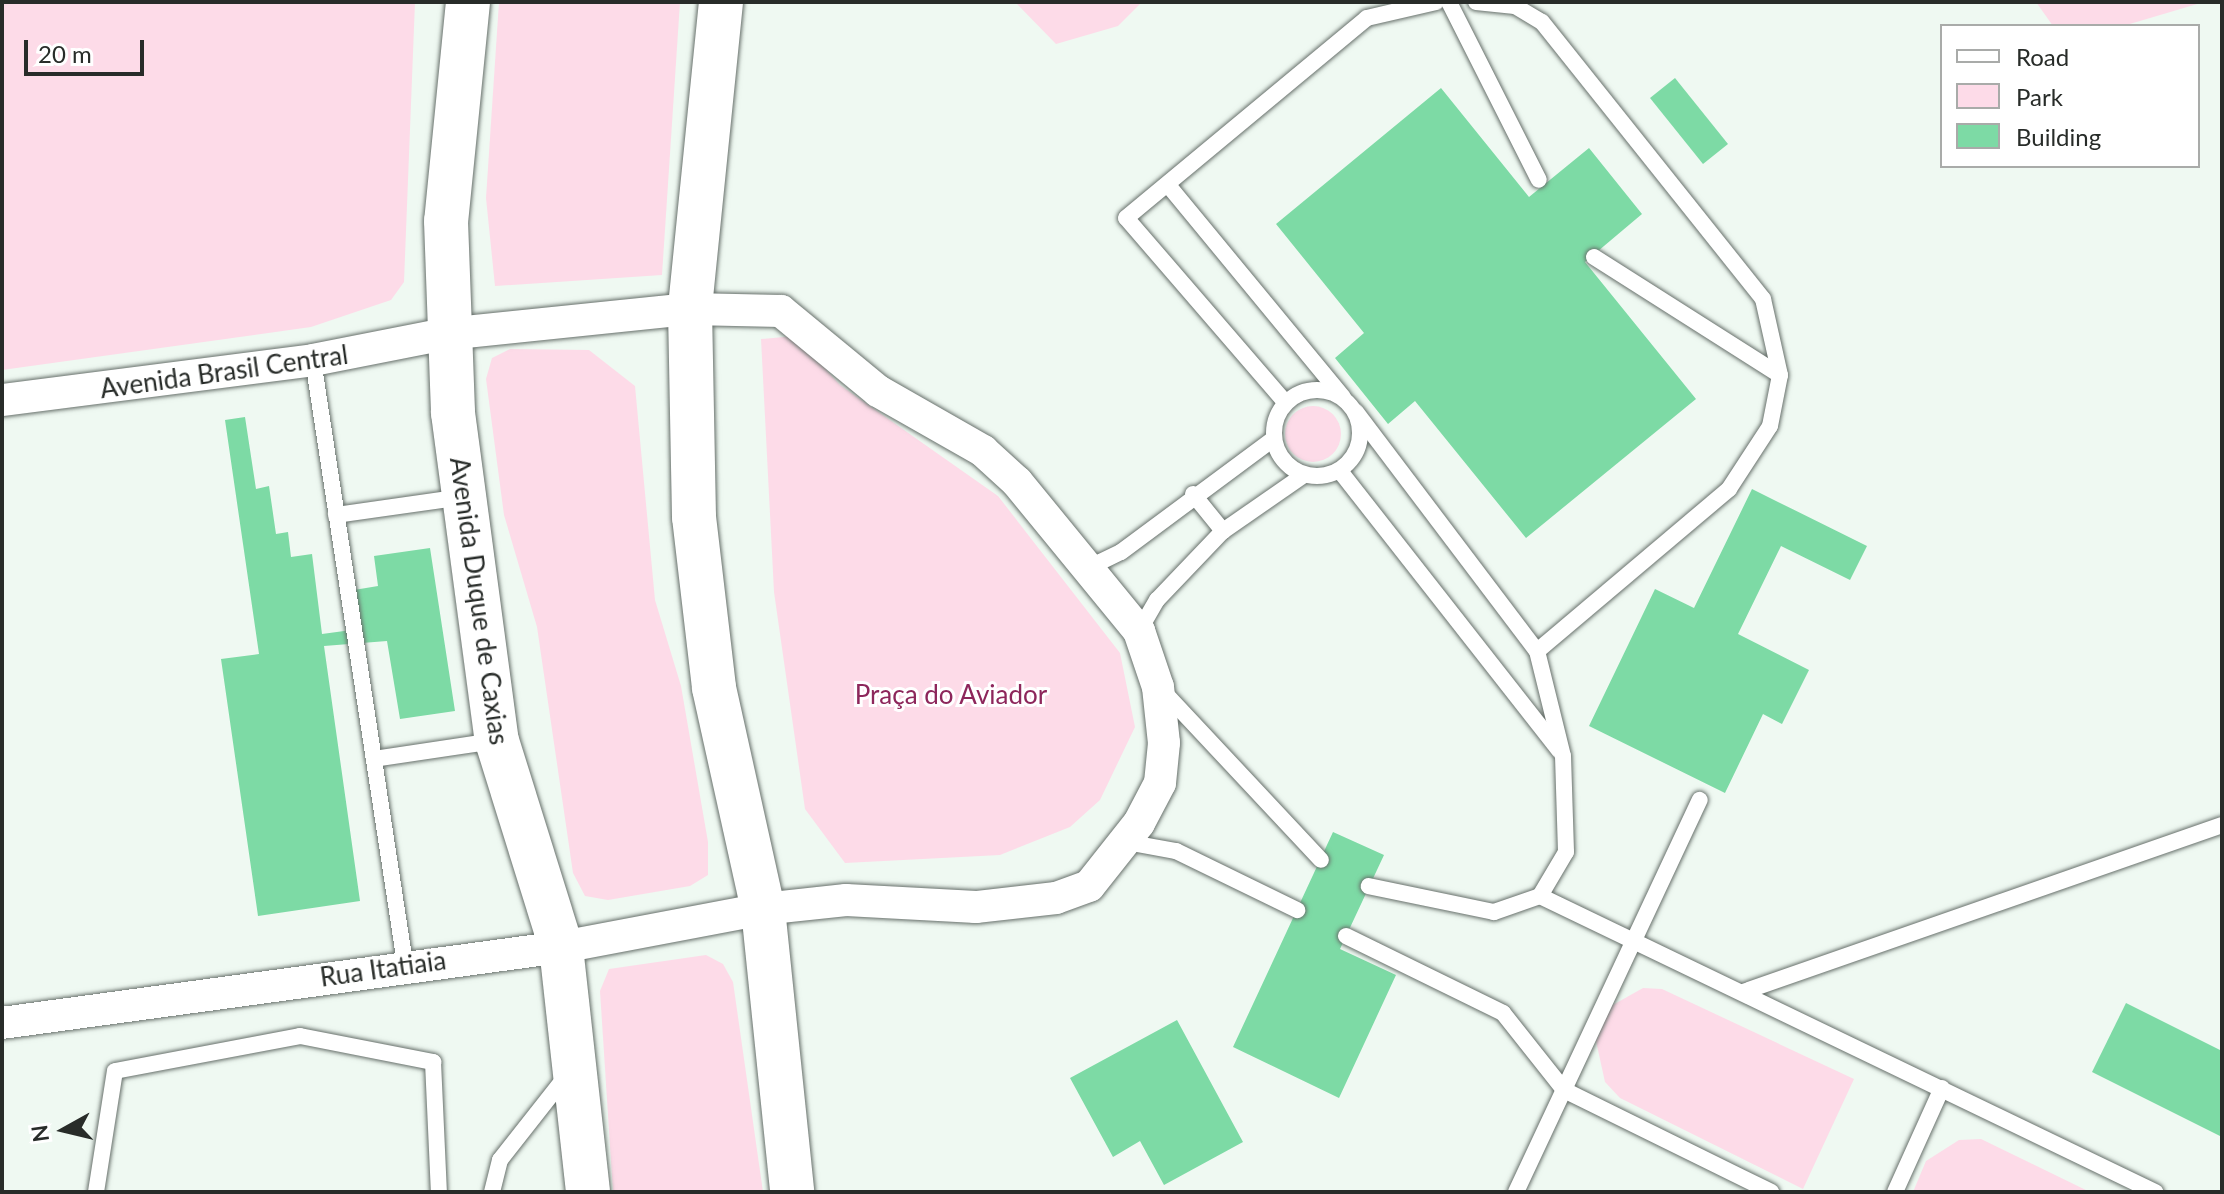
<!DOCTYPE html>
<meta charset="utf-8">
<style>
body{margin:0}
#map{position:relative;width:2224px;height:1194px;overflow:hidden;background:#eff9f2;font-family:Lato,sans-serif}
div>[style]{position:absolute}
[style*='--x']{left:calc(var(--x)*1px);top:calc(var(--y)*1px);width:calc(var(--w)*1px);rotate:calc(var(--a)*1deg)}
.green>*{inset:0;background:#fddbe8}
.round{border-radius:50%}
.building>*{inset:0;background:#7ddaa5}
.roads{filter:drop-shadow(0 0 2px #67706b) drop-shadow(0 0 2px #67706b)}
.lane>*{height:16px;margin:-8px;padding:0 8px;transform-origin:8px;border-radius:8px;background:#fff}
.lane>.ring{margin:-8px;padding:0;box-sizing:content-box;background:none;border:16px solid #fff;border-radius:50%}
.street>*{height:32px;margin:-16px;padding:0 16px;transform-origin:16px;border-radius:16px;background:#fff}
.primary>*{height:44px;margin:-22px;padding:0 22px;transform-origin:22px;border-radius:22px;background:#fff}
span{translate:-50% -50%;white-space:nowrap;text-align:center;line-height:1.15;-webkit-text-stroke:6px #fff;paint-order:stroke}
.street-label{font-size:26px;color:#282c29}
.park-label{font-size:26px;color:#8d265b}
.frame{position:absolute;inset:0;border:4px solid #282c29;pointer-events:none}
.legend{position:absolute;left:1940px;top:24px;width:260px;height:144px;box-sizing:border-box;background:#fff;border:2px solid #a9aba9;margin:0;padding:10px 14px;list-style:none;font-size:24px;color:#282c29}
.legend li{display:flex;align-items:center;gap:16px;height:40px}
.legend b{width:40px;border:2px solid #a9aba9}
.north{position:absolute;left:24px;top:1090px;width:80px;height:80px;-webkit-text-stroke:6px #fff;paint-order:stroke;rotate:262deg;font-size:22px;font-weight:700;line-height:32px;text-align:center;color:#282c29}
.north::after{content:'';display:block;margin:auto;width:28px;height:36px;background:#282c29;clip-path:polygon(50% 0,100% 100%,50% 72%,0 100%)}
.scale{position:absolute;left:24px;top:40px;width:120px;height:36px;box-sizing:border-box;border:4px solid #282c29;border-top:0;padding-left:10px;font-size:24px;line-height:28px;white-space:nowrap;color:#282c29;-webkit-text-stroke:6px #fff;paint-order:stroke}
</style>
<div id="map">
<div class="green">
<div style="clip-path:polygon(2px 2px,415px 2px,404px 282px,391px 300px,311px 327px,2px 370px)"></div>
<div style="clip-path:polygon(499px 2px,680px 2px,662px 275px,495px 286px,486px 198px)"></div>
<div style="clip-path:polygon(1015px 2px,1142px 2px,1118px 26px,1056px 44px)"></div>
<div style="clip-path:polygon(2036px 2px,2204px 2px,2123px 26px,2053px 26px)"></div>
<div style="clip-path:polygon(795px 336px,840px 385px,998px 496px,1120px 653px,1135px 727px,1100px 800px,1070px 827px,1000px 855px,845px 863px,805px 809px,774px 592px,761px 339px)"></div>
<div style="clip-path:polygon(510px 349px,589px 350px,635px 386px,655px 600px,681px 686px,708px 842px,708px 875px,690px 886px,608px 900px,585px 896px,573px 873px,537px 627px,504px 515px,486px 379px,492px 358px)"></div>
<div class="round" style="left:1285px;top:406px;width:56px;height:56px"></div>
<div style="clip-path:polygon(706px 955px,723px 964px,733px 982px,763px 1192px,613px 1192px,600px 991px,609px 969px)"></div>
<div style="clip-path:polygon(1643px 988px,1662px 989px,1854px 1079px,1803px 1189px,1620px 1098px,1605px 1082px,1596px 1041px,1611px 1006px)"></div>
<div style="clip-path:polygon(1981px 1139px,2090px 1192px,1913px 1192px,1926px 1161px,1959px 1140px)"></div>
</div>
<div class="building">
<div style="clip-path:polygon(1675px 78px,1728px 144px,1703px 164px,1650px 98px)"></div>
<div style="clip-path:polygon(1441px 88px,1529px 197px,1589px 148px,1642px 214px,1585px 262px,1696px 399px,1526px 538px,1415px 401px,1388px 424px,1335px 358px,1364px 333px,1276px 224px)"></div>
<div style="clip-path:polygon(245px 417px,256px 489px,269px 486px,276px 534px,288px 532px,291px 557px,312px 554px,322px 634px,359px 629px,354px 590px,378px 586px,374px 556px,430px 548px,455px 711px,400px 719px,387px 641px,324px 646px,360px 901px,258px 916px,221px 659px,259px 654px,225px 420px)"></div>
<div style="clip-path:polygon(1752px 489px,1867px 546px,1850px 580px,1781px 546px,1738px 634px,1809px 670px,1782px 724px,1763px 714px,1725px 793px,1589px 726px,1655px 589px,1694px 608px)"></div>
<div style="clip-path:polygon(1333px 832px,1384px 855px,1340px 949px,1396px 975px,1339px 1098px,1233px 1047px)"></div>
<div style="clip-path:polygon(2126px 1003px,2222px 1051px,2222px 1137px,2092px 1072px)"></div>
<div style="clip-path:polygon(1177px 1020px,1243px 1142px,1164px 1185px,1140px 1141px,1113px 1157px,1070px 1078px)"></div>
</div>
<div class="roads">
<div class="lane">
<div style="--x:1449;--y:2;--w:199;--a:63.2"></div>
<div style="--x:1476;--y:2;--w:39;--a:6"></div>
<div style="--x:1515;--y:6;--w:31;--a:31"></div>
<div style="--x:1542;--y:22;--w:354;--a:51.4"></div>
<div style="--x:1763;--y:299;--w:78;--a:77.4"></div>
<div style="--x:1780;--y:375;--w:52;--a:101.1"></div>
<div style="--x:1770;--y:426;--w:75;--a:123.1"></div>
<div style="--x:1729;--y:489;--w:251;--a:139.8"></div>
<div style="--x:1168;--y:185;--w:275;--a:50.5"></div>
<div style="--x:1594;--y:257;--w:220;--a:32.4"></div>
<div style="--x:313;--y:360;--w:610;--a:81.33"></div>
<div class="ring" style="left:1274px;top:390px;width:70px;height:70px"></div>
<div style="--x:1285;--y:402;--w:243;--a:-130.8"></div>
<div style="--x:1126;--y:218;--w:313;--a:-39.7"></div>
<div style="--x:1367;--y:18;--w:71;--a:-13.1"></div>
<div style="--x:1356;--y:412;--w:300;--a:52.9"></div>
<div style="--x:1537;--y:651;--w:108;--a:76.1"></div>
<div style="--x:1563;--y:756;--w:96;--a:88.2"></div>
<div style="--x:1566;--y:852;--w:51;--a:120.6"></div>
<div style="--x:1540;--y:896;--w:49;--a:160.8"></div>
<div style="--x:1494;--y:912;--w:128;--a:-168.3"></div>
<div style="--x:1340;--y:471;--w:355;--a:51.9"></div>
<div style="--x:1193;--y:494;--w:48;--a:51"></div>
<div style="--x:336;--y:515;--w:127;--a:-8.1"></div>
<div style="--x:1090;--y:567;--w:34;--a:-26"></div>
<div style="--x:1121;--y:552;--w:189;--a:-36.6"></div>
<div style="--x:1139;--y:631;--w:36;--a:-60"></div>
<div style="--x:1157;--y:600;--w:95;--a:-46.3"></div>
<div style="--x:1223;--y:531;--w:98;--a:-34.7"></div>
<div style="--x:1161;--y:689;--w:234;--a:46.9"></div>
<div style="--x:374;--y:759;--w:122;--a:-8.5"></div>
<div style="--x:1126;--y:842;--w:51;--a:10.2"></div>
<div style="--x:1176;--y:851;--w:135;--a:26"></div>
<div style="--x:1540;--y:896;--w:683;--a:25.7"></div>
<div style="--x:1346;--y:936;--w:175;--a:26.1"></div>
<div style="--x:1503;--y:1013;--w:98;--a:51.6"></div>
<div style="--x:1564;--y:1090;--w:231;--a:26.2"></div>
<div style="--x:1743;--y:992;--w:507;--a:-19.22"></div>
<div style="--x:96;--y:1192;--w:122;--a:-81.1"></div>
<div style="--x:115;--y:1071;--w:188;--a:-10.7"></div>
<div style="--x:300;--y:1036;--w:136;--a:11.1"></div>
<div style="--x:433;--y:1062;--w:130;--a:87.4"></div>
<div style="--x:492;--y:1192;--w:33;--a:-76"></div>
<div style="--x:500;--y:1160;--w:108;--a:-51.8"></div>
<div style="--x:1516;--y:1192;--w:433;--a:-64.9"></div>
<div style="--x:1895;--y:1192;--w:114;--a:-65.7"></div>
</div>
<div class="street">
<div style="--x:2;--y:400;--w:314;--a:-7.3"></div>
<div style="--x:313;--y:360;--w:136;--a:-11.1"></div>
<div style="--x:446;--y:334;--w:245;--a:-5.9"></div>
<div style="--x:690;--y:309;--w:91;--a:1.3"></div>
<div style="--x:781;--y:311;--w:126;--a:39.5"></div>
<div style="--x:878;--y:391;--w:121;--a:29.7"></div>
<div style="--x:983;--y:451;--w:46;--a:42.4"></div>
<div style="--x:1017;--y:482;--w:193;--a:50.7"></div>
<div style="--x:1139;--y:631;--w:59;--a:71.3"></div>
<div style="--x:1158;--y:687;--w:56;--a:83.9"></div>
<div style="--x:1164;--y:743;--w:40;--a:95.7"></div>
<div style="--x:1160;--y:783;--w:45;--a:117.7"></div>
<div style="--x:1139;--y:823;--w:80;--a:128.4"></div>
<div style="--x:1089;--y:886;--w:35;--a:160"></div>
<div style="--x:1056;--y:898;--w:81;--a:173.6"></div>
<div style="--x:976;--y:907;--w:130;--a:-176.9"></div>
<div style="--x:846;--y:900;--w:83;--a:173.8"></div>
<div style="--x:763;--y:909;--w:206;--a:169.3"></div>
<div style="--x:561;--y:947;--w:564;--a:172.26"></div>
</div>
<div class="primary">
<div style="--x:468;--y:2;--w:220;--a:95.7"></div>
<div style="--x:446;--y:221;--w:192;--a:87.9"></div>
<div style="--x:453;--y:413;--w:331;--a:82.4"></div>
<div style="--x:497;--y:741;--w:216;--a:72.7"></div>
<div style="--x:561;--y:947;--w:246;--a:83.7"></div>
<div style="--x:721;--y:2;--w:309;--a:95.8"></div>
<div style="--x:690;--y:309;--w:208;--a:88.9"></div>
<div style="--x:694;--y:517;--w:172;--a:83.3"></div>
<div style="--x:714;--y:688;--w:226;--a:77.5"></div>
<div style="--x:763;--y:909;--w:284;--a:84.1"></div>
</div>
</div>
<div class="street-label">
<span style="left:224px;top:372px;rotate:-8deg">Avenida Brasil Central</span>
<span style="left:479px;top:601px;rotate:82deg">Avenida Duque de Caxias</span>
<span style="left:383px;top:969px;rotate:-8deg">Rua Itatiaia</span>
</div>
<div class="park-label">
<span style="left:951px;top:695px">Praça do Aviador</span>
</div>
<div class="frame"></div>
<ul class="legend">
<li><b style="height:10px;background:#fff"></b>Road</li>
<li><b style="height:22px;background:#fddbe8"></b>Park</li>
<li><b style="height:22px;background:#7ddaa5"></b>Building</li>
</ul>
<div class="north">N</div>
<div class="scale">20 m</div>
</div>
